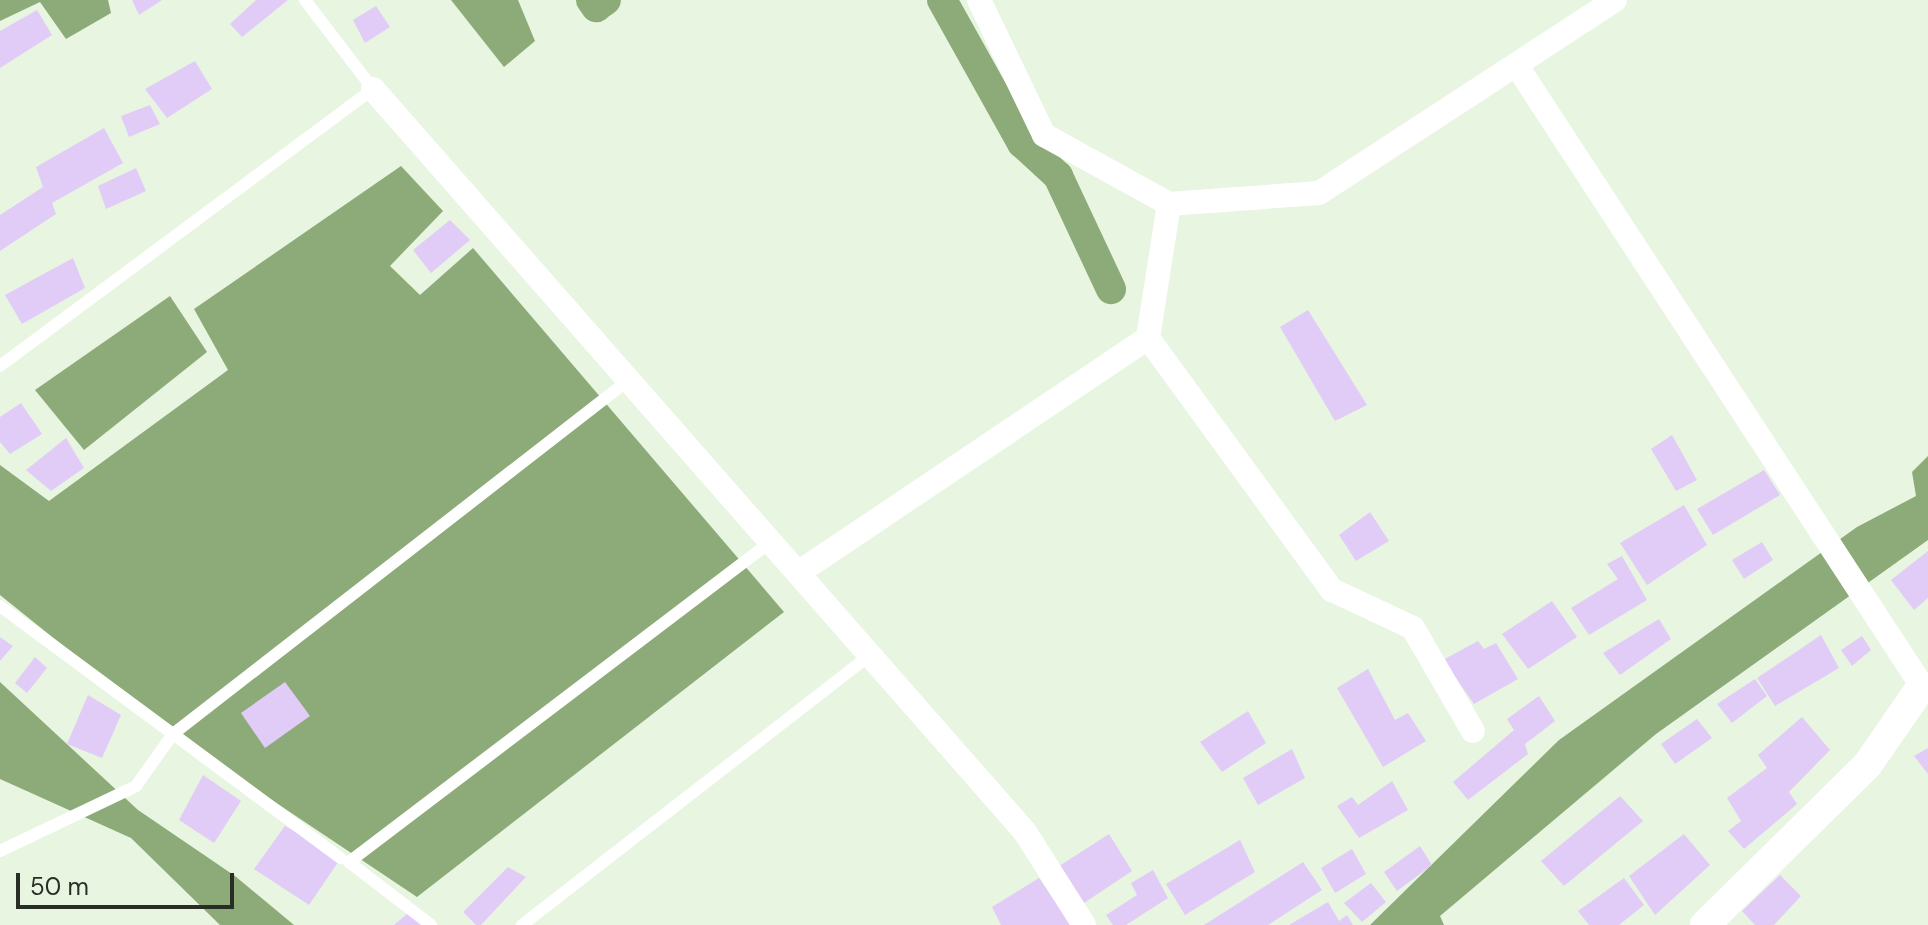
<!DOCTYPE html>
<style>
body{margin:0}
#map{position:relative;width:1928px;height:925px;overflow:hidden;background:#e8f5e1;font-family:"DM Sans",sans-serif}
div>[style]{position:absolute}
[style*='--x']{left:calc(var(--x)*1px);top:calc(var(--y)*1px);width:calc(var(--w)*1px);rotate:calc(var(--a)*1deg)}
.water>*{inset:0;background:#8dab79}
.canal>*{height:30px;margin:-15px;padding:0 15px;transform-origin:15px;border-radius:15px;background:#8dab79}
.building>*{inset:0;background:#e1ccf7}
.service>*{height:12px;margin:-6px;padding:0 6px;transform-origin:6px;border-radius:6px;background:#fff}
.minor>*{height:24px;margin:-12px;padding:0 12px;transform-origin:12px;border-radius:12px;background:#fff}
.tertiary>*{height:30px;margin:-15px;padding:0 15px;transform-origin:15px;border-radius:15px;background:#fff}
span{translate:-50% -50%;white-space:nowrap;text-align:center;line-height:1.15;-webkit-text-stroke:8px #e8f5e1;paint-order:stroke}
.scale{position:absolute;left:16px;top:873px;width:218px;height:36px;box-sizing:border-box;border:4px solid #282d25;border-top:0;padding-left:10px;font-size:24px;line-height:28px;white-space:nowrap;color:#282d25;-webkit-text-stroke:6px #e8f5e1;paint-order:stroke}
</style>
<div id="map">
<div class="water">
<div style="clip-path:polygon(0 0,108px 0,111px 13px,66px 39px,40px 2px,0 21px)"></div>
<div style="clip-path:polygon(451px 0,518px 0,535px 41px,504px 67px)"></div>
<div style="clip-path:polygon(401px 166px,443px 211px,390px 266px,420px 295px,473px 248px,784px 612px,417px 897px,173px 734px,0 595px,0 465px,49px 501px,228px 370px,194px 309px)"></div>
<div style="clip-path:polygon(170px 296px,207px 352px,84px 450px,35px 390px)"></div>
<div style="clip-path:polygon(1928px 456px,1928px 540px,1656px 734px,1440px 916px,1444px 925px,1370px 925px,1559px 740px,1857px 527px,1916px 496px,1912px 472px)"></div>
<div style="clip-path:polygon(0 682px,138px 810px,235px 876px,294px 925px,220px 925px,131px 838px,0 779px)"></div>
</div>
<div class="canal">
<div style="--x:591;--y:0;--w:9;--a:54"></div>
<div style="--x:596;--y:7;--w:12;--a:-35"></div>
<div style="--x:942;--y:0;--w:164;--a:60.8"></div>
<div style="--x:1022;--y:143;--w:49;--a:42.5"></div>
<div style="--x:1058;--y:176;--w:125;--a:64.9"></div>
</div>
<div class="building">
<div style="clip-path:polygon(132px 0,162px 0,139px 15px)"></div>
<div style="clip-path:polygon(256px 0,288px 0,242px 37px,230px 24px)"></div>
<div style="clip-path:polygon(376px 6px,390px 27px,365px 43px,353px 20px)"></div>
<div style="clip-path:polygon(37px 10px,52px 35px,0 68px,0 31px)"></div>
<div style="clip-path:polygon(195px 61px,212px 89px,167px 118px,145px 89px)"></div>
<div style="clip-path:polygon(150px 105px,160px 124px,129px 137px,121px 116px)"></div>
<div style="clip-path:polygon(104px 128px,123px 163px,52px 203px,56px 214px,0 251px,0 215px,43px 187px,36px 167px)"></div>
<div style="clip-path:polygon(136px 168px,146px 191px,106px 209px,98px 186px)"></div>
<div style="clip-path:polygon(450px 220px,470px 240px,431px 273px,413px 250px)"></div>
<div style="clip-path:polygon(73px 258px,85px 288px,22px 324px,5px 295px)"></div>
<div style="clip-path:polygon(1308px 310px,1367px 405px,1335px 421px,1280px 327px)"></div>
<div style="clip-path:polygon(21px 403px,42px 434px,10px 454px,0 442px,0 417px)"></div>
<div style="clip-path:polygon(1672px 435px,1697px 480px,1676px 491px,1651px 449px)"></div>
<div style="clip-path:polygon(66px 438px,84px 468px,51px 491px,26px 470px)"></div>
<div style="clip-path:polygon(1764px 470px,1780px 495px,1713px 535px,1697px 509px)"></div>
<div style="clip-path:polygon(1684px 505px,1707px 545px,1647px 585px,1620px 543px)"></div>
<div style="clip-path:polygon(1370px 512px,1389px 541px,1356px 561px,1339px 535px)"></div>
<div style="clip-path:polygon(1762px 542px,1773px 560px,1744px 579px,1732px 560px)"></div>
<div style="clip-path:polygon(1928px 551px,1928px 598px,1914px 610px,1891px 580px)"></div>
<div style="clip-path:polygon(1622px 556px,1647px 600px,1589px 635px,1571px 608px,1618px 579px,1607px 564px)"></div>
<div style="clip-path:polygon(1552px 601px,1577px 637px,1528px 669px,1502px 634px)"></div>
<div style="clip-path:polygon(1659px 619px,1671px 639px,1620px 675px,1603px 653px)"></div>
<div style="clip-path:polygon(1821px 635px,1839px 668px,1775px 706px,1757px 678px)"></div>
<div style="clip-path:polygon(1862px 636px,1871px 650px,1852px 666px,1841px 650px)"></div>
<div style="clip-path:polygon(0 637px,13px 646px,0 661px)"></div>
<div style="clip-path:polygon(1478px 641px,1484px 649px,1496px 643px,1518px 679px,1474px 704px,1443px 660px)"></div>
<div style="clip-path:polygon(35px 657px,47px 668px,27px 693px,15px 683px)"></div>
<div style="clip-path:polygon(1368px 669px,1395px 720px,1408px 713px,1426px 741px,1383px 767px,1337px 688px)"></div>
<div style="clip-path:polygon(1755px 679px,1767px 696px,1732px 723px,1717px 704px)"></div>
<div style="clip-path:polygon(285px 682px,310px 716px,265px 748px,241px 713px)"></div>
<div style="clip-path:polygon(88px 695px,121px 715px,102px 758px,67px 744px)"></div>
<div style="clip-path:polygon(1539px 696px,1555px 721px,1525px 744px,1528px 754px,1468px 800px,1453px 782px,1514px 730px,1507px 719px)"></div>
<div style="clip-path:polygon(1248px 711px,1266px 743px,1222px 772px,1200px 742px)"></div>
<div style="clip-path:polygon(1802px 717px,1830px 750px,1789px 792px,1797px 804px,1744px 849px,1728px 831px,1741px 821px,1727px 798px,1767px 768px,1758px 755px)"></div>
<div style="clip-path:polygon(1697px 719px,1712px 738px,1675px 764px,1661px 744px)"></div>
<div style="clip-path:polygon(1928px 748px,1928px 774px,1914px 756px)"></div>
<div style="clip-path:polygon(1292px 749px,1305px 778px,1258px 805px,1243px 778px)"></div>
<div style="clip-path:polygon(203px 775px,241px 801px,214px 843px,179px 820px)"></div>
<div style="clip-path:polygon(1392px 781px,1408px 810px,1359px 838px,1337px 806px,1352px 797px,1358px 805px)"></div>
<div style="clip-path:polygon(1620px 796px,1643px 821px,1564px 886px,1541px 861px)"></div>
<div style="clip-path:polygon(285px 826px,341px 858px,309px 905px,254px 869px)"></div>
<div style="clip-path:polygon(1109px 834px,1132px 871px,1081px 905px,1056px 868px)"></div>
<div style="clip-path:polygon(1684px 834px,1710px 865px,1655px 915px,1629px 876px)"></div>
<div style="clip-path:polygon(1240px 840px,1255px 872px,1185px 915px,1166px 884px)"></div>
<div style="clip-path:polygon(1420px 846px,1432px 865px,1397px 891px,1384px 872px)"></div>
<div style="clip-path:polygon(1352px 849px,1366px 874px,1335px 893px,1321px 868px)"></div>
<div style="clip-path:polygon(1303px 862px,1322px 890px,1268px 925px,1204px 925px)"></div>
<div style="clip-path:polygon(508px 867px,526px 877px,481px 925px,476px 925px,463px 912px)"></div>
<div style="clip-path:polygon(1153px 870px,1168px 898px,1126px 925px,1113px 925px,1106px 915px,1137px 895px,1131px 883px)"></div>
<div style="clip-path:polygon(1780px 875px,1801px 896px,1774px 925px,1755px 925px,1742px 911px)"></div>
<div style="clip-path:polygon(1039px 878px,1071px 925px,1001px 925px,992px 907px)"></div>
<div style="clip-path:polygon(1624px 878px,1644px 905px,1619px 925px,1589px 925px,1578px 911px)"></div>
<div style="clip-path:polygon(1371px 883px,1386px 902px,1362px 922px,1344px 903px)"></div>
<div style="clip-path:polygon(1328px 902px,1339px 921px,1347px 915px,1353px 925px,1289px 925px)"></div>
<div style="clip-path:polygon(408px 913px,422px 925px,394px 925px)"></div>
</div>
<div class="service">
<div style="--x:0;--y:366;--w:465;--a:-36.6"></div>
<div style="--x:373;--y:89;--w:112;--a:-127.4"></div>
<div style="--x:0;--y:606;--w:424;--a:36.5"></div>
<div style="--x:0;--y:851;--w:151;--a:-25.5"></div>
<div style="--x:136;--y:786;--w:64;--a:-54.6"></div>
<div style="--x:173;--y:734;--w:579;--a:-37.84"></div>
<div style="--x:431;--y:925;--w:103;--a:-142.5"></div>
<div style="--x:349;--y:862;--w:532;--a:-37.21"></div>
<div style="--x:522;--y:925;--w:443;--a:-37.8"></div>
</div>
<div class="minor">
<div style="--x:979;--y:0;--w:150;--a:64.3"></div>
<div style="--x:1044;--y:135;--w:143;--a:28.9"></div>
<div style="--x:1169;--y:204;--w:150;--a:-4.2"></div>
<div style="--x:1319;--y:193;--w:353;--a:-33.1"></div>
<div style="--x:1517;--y:66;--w:741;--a:56.85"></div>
<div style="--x:1922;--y:686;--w:6;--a:18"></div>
<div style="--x:373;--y:89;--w:989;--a:48.73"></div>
<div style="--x:1025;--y:832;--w:110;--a:57.6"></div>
<div style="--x:1148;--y:338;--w:312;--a:53.9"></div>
<div style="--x:1332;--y:590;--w:89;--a:25.1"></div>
<div style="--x:1413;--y:628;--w:119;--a:59.8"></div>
<div style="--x:801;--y:571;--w:418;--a:-33.9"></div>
<div style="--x:1148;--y:338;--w:136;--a:-81.1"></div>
</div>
<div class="tertiary">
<div style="--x:1705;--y:925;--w:229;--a:-44.6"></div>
<div style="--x:1868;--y:764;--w:95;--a:-55.3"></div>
</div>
<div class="scale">50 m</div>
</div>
